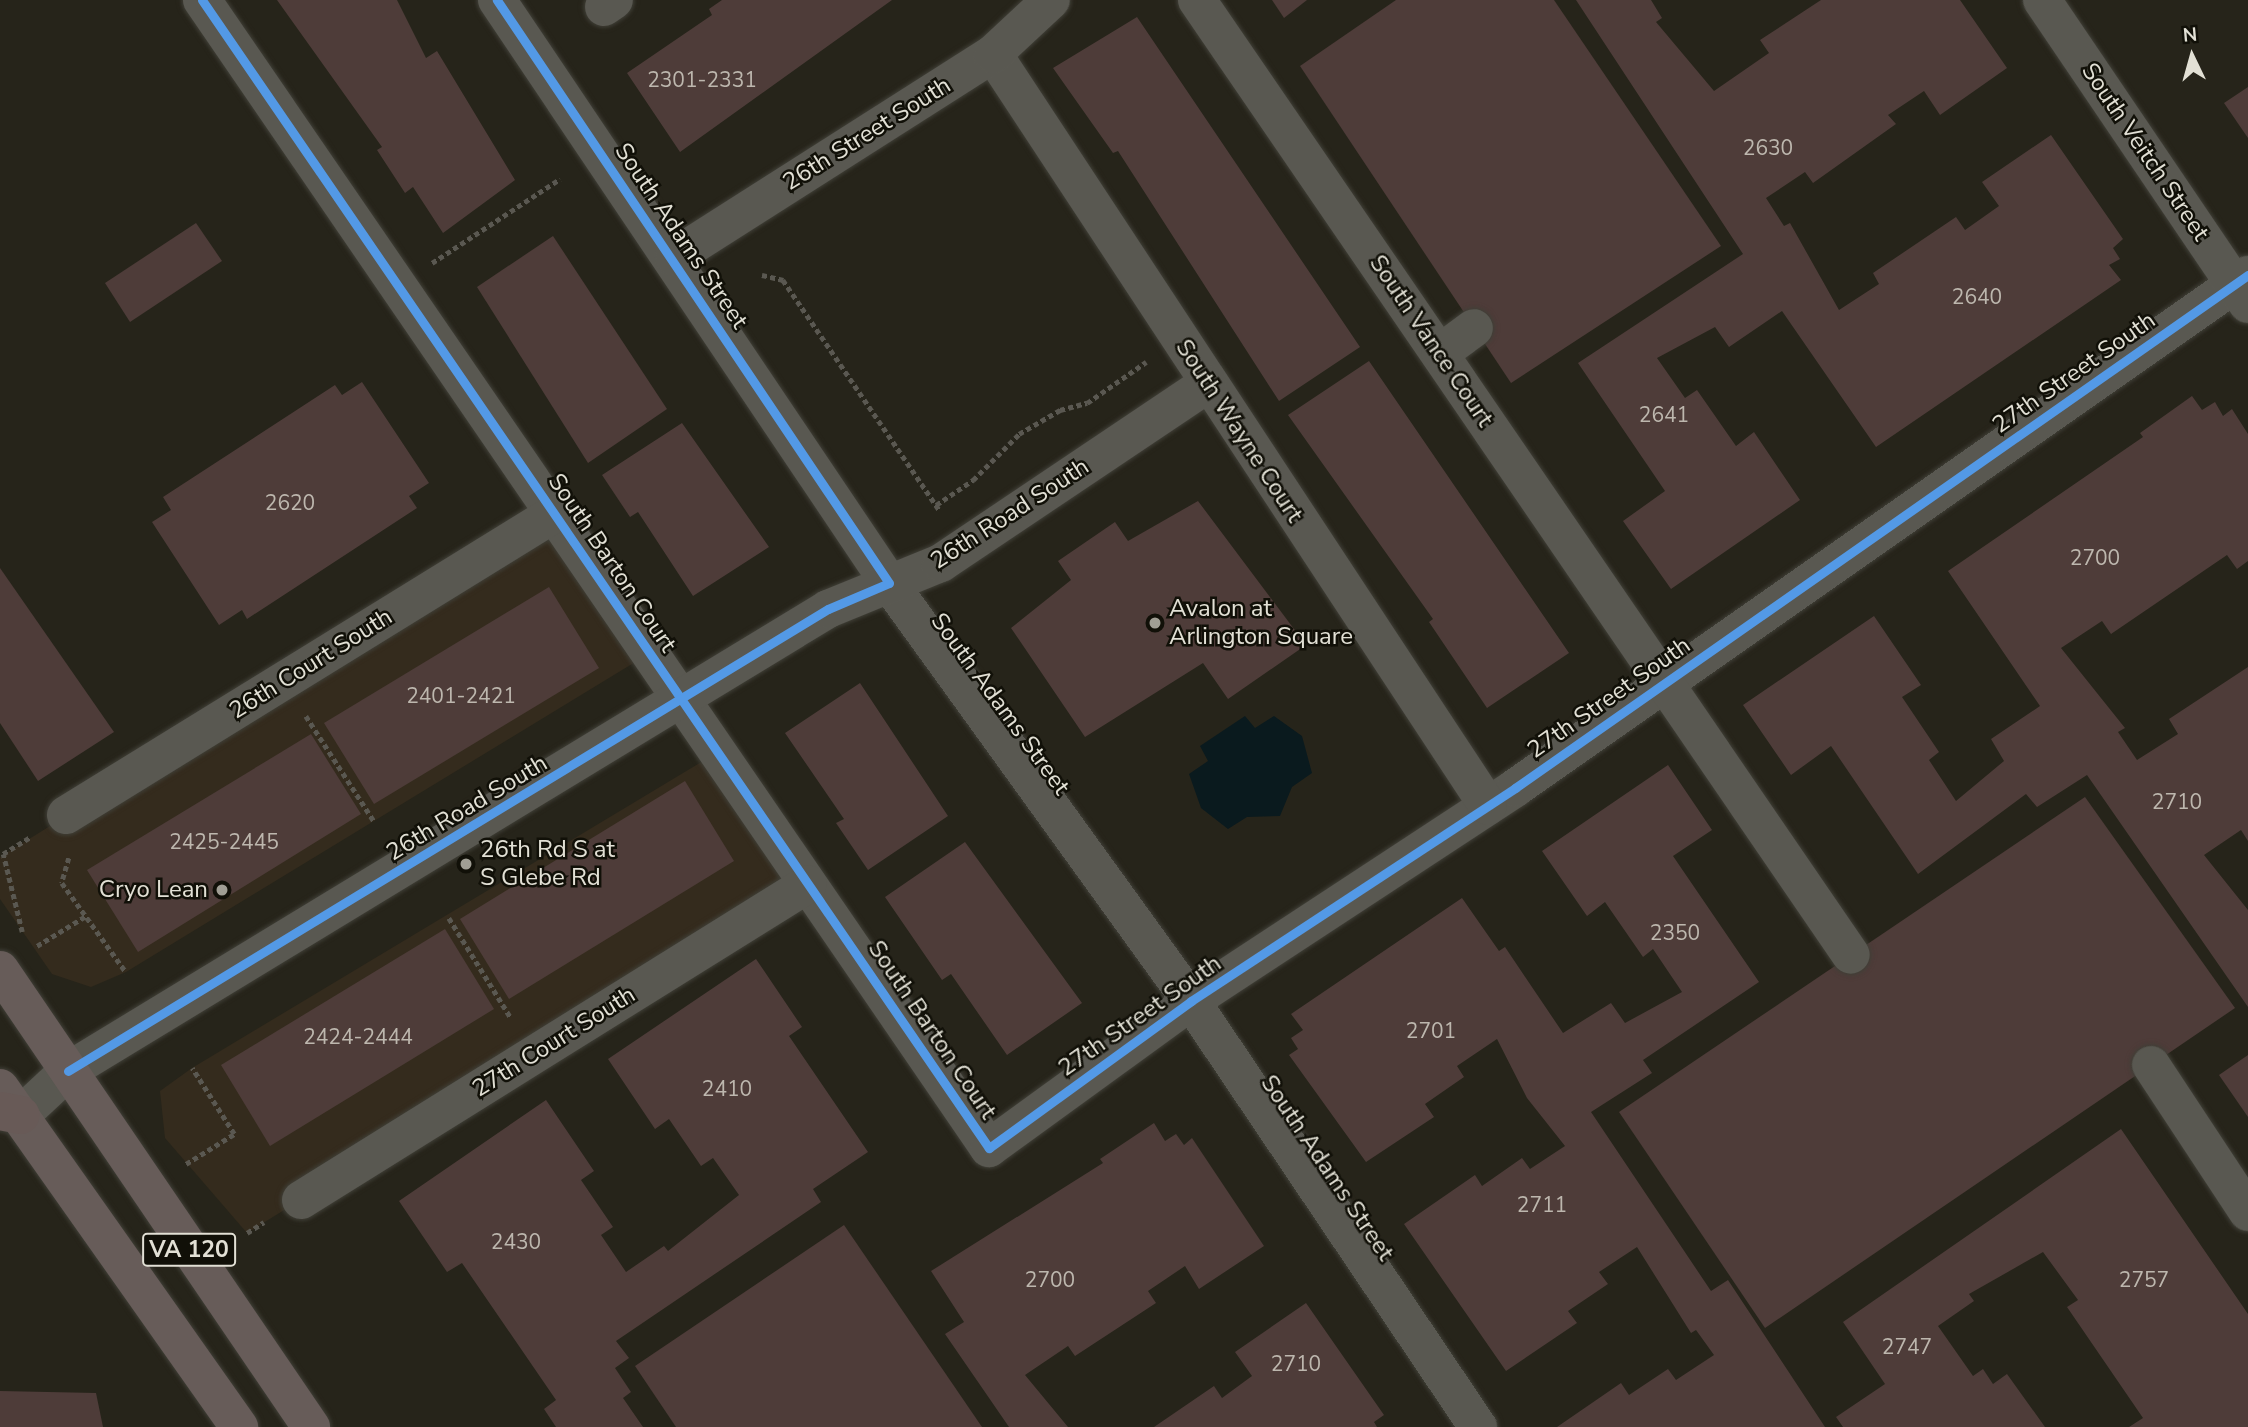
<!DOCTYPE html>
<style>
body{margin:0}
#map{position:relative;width:2248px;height:1427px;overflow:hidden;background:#26241a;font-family:"Nunito Sans",sans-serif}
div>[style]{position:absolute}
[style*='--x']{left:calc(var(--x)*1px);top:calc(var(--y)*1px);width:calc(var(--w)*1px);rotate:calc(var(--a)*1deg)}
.commercial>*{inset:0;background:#342b1d}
.water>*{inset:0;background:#0a1a1e}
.building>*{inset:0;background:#4e3c39}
.path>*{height:4.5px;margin-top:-2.25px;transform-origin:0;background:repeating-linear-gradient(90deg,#5a5851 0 5px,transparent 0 8.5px)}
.roads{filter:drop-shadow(0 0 2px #403f37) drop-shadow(0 0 2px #403f37)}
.minor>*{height:38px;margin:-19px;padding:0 19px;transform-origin:19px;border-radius:19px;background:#595851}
.major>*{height:38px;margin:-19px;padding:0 19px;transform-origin:19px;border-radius:19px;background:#675c59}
.highway>*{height:38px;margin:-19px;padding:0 19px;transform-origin:19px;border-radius:19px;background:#685a57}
.cycleway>*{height:9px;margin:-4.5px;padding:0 4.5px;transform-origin:4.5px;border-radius:4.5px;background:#5399e6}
.dots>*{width:19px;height:19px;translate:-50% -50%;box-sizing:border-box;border:4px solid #111008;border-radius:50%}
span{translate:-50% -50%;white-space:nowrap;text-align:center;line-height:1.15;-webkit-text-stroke:5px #111008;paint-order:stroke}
.number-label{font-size:21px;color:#bdb7ae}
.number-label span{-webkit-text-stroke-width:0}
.shield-label span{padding:2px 5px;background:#111008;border:2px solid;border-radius:5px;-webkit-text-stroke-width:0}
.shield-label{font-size:23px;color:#e2e0d5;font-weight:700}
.street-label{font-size:24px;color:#e2e0d5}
.poi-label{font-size:24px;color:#e2e0d5}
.left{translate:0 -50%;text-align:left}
.right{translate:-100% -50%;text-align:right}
.north{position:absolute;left:2157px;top:21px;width:70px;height:70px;-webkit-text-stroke:5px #111008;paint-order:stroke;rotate:355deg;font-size:19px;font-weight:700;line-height:28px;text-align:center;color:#e2e0d5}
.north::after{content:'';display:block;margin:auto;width:24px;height:32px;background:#e2e0d5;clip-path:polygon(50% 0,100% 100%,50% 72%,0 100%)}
</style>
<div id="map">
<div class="commercial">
<div style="clip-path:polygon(554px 514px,650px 653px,126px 972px,91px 987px,52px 974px,0 899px,0 857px)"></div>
<div style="clip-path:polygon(718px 752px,808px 884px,247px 1233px,165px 1138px,160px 1091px,192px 1068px)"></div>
</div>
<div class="water">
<div style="clip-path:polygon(1245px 716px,1255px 728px,1274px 716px,1302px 736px,1312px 773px,1292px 787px,1280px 816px,1247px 817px,1228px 829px,1201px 808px,1189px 774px,1208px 761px,1200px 746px)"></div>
</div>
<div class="building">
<div style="clip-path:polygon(277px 0,397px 0,426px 58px,437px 51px,515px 180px,443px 233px,413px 187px,405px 193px,377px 150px,382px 147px)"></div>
<div style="clip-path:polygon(722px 0,892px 0,680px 152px,627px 73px,712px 15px,709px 9px)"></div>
<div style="clip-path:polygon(1272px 0,1307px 0,1284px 18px)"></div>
<div style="clip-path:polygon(1396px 0,1554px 0,1721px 246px,1511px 383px,1300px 66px)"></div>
<div style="clip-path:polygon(1576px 0,1651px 0,1662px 18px,1656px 22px,1714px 91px,1769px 53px,1760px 40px,1821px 0,1960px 0,2007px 68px,1940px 115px,1924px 91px,1888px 115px,1896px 124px,1813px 183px,1805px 172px,1766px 198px,1784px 226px,1790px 223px,1839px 310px,1879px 284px,1873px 273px,1956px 217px,1965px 230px,1999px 206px,1982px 182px,2051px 135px,2123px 239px,2113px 248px,2120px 259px,2109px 265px,2121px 280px,1876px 447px,1782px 311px,1729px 347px,1715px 327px,1657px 358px,1685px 398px,1697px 390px,1736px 446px,1754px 432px,1800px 500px,1671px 589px,1623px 521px,1665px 491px,1578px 363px,1743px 254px)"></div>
<div style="clip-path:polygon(1137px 17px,1360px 347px,1279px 401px,1118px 151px,1113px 153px,1053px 68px)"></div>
<div style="clip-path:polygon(2248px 87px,2248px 138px,2224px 103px)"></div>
<div style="clip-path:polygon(196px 223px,222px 261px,130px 322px,105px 283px)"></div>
<div style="clip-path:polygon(553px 236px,667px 409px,588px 463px,477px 287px)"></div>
<div style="clip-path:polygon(1369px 361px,1569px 653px,1487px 708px,1429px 622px,1433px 619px,1288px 415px)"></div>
<div style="clip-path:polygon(362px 382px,429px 483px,409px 496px,417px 508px,247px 619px,242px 610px,219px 625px,152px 522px,171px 510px,163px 497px,335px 385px,342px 395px)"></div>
<div style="clip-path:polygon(2192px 396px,2202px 410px,2215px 402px,2223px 416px,2232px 409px,2248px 434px,2248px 561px,2237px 569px,2227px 555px,2111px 634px,2102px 621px,2061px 648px,2125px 728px,2118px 732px,2137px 760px,2178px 734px,2169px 719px,2248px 667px,2248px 841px,2241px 830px,2204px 855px,2248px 910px,2248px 1007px,2087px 775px,2037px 807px,2026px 794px,1918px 874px,1831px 746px,1791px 775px,1743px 705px,1874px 616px,1921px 685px,1902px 697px,1939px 752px,1929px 760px,1956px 801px,2004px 761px,1991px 739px,2040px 706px,1948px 571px,2143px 437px,2140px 433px)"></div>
<div style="clip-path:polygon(682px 423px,769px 547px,693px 596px,638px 512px,630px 517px,602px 475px)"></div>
<div style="clip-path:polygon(1198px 501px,1306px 645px,1228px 699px,1203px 663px,1085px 737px,1011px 628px,1071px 580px,1058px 561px,1115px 522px,1128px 541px)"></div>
<div style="clip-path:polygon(0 568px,114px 732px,38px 781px,0 723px)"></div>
<div style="clip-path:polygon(549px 587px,599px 668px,374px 804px,324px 723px)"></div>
<div style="clip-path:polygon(860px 683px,948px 816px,868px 870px,836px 823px,844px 819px,785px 733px)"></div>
<div style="clip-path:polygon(311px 734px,361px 814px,138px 952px,87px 870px)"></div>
<div style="clip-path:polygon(1668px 765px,1712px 830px,1673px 856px,1759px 982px,1643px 1060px,1652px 1073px,1591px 1112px,1711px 1291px,1728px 1280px,1825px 1427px,1557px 1427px,1621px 1383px,1629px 1395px,1668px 1369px,1676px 1380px,1714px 1355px,1696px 1330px,1691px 1333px,1637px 1247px,1599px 1272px,1608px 1284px,1568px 1311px,1577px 1323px,1506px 1371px,1404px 1224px,1475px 1175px,1482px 1186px,1522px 1158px,1530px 1169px,1565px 1146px,1527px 1098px,1497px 1039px,1457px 1066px,1464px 1077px,1425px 1104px,1434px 1117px,1366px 1162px,1289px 1055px,1298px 1049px,1291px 1038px,1303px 1030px,1291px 1014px,1462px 898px,1499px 951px,1505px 947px,1563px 1033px,1611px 1003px,1625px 1023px,1682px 992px,1653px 949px,1643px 957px,1605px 902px,1587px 916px,1542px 851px)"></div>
<div style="clip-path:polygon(685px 781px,734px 861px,509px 999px,460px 919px)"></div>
<div style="clip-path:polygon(2085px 797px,2235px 1008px,1765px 1328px,1619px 1112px)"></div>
<div style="clip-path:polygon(965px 842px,1082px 1003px,1007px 1055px,951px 974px,942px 980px,885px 897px)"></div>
<div style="clip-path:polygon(445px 929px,494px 1009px,270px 1146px,221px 1065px)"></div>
<div style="clip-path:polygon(756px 959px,802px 1027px,789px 1036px,868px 1152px,813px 1189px,821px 1202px,616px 1341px,629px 1358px,615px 1368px,631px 1392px,623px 1398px,643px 1427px,556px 1427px,544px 1409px,556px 1400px,462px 1263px,447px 1272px,399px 1201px,546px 1100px,594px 1171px,581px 1180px,613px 1227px,601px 1235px,626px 1272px,664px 1246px,668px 1251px,739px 1195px,713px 1158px,701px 1166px,669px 1119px,655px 1129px,608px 1059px)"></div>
<div style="clip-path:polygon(2248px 1055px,2248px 1117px,2219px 1075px)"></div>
<div style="clip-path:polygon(1154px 1123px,1165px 1141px,1176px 1134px,1184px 1145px,1192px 1138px,1264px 1246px,1199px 1289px,1185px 1266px,1148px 1291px,1156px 1303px,1075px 1356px,1068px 1346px,1025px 1375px,1068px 1427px,1009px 1427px,945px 1334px,964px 1322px,931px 1271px,1103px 1163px,1100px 1159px)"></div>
<div style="clip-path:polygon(2121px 1129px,2248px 1314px,2248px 1427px,2129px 1427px,2143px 1418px,2067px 1307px,2078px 1300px,2043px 1252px,1969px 1294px,1974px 1301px,1938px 1326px,1973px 1376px,1983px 1369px,1993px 1384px,2007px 1374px,2045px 1427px,1843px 1427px,1836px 1417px,1885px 1384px,1843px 1322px)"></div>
<div style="clip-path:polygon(844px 1225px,982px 1427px,676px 1427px,635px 1366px)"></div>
<div style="clip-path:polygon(1306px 1303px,1384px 1415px,1374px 1422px,1377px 1427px,1154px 1427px,1214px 1386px,1222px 1398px,1252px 1376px,1235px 1352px)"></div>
<div style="clip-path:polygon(0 1391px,96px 1393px,103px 1427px,0 1427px)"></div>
</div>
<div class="path">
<div style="--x:432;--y:263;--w:153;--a:-33.3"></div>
<div style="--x:762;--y:275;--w:22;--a:13"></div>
<div style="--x:783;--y:280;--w:279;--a:55.8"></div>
<div style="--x:936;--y:505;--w:45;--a:-34"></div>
<div style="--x:973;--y:480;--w:65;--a:-45"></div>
<div style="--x:1019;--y:434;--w:48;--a:-30.3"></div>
<div style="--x:1060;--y:410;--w:28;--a:-15"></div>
<div style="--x:1087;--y:403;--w:72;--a:-34.8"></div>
<div style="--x:306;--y:716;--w:125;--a:57.1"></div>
<div style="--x:69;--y:858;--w:26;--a:106"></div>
<div style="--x:62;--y:883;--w:110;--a:54.3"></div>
<div style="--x:449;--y:918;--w:118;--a:58.2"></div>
<div style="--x:22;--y:932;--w:80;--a:-103.7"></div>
<div style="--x:3;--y:854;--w:31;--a:-32"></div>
<div style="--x:37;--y:946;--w:57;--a:-31.5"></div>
<div style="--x:186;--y:1164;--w:57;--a:-32"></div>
<div style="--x:234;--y:1134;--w:78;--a:-122.5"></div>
<div style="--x:247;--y:1233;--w:20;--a:-33"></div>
</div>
<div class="roads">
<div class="minor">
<div style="--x:202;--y:0;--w:1392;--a:55.57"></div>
<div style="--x:989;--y:1148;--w:250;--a:-36"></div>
<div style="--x:1191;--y:1001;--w:388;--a:-33.3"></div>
<div style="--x:1515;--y:788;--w:895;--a:-34.99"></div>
<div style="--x:497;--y:0;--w:703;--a:56.08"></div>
<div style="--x:889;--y:583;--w:516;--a:54.15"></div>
<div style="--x:1191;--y:1001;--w:514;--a:56.03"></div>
<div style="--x:1197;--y:0;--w:1157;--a:55.6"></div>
<div style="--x:2042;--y:0;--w:367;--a:55.9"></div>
<div style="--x:604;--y:7;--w:12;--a:-35"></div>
<div style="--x:993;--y:54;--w:900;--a:56.65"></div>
<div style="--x:674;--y:257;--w:378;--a:-32.5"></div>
<div style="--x:993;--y:54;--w:79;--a:-43"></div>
<div style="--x:1440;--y:353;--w:42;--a:-36.3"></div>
<div style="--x:66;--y:815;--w:573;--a:-31.67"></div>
<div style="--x:2151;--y:1065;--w:176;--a:56.6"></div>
<div style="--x:21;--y:1115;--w:64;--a:-43.1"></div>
<div style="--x:68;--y:1071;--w:889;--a:-31.3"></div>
<div style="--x:828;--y:609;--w:122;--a:-22.2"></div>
<div style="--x:941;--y:563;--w:321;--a:-33.9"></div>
<div style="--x:301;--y:1200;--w:597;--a:-31.93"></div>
</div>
<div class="major">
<div style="--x:0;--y:970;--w:553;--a:55.76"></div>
<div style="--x:0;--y:1088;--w:415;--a:54.8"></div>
</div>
<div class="highway">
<div style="--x:0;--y:1111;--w:21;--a:11"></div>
</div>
</div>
<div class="cycleway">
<div style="--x:202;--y:0;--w:1392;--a:55.57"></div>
<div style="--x:989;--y:1148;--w:250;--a:-36"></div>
<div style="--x:1191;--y:1001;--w:388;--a:-33.3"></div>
<div style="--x:1515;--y:788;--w:895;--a:-34.99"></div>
<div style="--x:68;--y:1071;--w:889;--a:-31.3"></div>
<div style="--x:828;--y:609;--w:66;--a:-23.1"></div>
<div style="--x:889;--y:583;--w:703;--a:-123.92"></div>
</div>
<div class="dots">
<div style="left:1155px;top:623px;background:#a09e94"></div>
<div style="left:466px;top:864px;background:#a09e94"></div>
<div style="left:222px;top:890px;background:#a09e94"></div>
</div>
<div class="number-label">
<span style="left:702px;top:80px">2301-2331</span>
<span style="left:1768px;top:148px">2630</span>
<span style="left:1977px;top:297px">2640</span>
<span style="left:1664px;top:415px">2641</span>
<span style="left:290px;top:503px">2620</span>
<span style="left:2095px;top:558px">2700</span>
<span style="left:461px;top:696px">2401-2421</span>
<span style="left:2177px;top:802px">2710</span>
<span style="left:224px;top:842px">2425-2445</span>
<span style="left:1675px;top:933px">2350</span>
<span style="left:1431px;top:1031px">2701</span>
<span style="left:358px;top:1037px">2424-2444</span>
<span style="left:727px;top:1089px">2410</span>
<span style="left:1542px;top:1205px">2711</span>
<span style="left:516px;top:1242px">2430</span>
<span style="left:1050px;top:1280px">2700</span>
<span style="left:2144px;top:1280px">2757</span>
<span style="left:1907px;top:1347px">2747</span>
<span style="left:1296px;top:1364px">2710</span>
</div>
<div class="shield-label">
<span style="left:189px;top:1250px">VA 120</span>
</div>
<div class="street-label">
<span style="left:867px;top:134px;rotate:-32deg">26th Street South</span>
<span style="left:2145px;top:152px;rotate:56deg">South Veitch Street</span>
<span style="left:681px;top:236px;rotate:56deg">South Adams Street</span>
<span style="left:1431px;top:341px;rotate:56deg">South Vance Court</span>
<span style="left:2074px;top:373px;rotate:-35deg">27th Street South</span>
<span style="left:1239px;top:431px;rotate:57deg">South Wayne Court</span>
<span style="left:1010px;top:514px;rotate:-33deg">26th Road South</span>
<span style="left:612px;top:563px;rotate:56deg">South Barton Court</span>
<span style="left:311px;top:664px;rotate:-32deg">26th Court South</span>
<span style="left:1609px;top:698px;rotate:-35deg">27th Street South</span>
<span style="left:1000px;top:704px;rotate:54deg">South Adams Street</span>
<span style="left:467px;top:808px;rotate:-31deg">26th Road South</span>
<span style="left:1140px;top:1016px;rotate:-35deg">27th Street South</span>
<span style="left:932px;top:1030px;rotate:56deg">South Barton Court</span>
<span style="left:554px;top:1042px;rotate:-32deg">27th Court South</span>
<span style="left:1327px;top:1168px;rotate:56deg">South Adams Street</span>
</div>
<div class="poi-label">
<span class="left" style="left:1169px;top:623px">Avalon at<br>Arlington Square</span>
<span class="left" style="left:480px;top:864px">26th Rd S at<br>S Glebe Rd</span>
<span class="right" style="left:208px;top:890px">Cryo Lean</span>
</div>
<div class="north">N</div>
</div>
